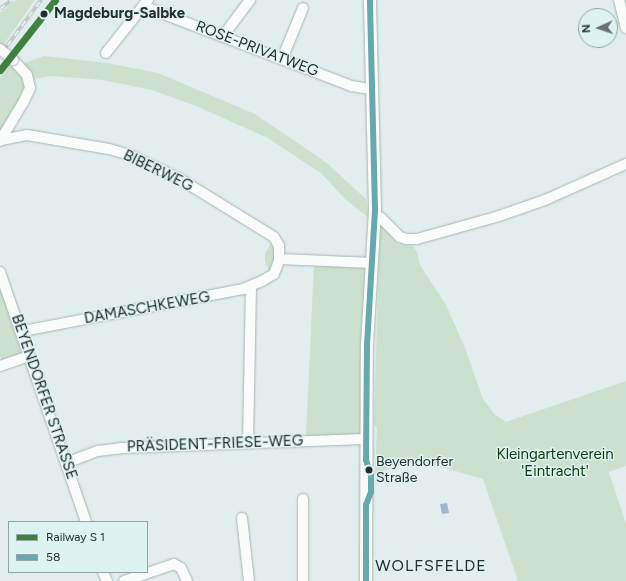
<!DOCTYPE html>
<meta charset="utf-8">
<style>
body{margin:0}
#map{position:relative;width:626px;height:581px;overflow:hidden;background:#e1eeed;font-family:Figtree,sans-serif}
div>[style]{position:absolute}
[style*='--x']{left:calc(var(--x)*1px);top:calc(var(--y)*1px);width:calc(var(--w)*1px);rotate:calc(var(--a)*1deg)}
.green>*{inset:0;background:#cbe1ce}
.water>*{inset:0;background:#9db9cf}
.roads{filter:drop-shadow(0 0 1px #a9b3b2) drop-shadow(0 0 1px #a9b3b2)}
.minor>*{height:10px;margin:-5px;padding:0 5px;transform-origin:5px;border-radius:5px;background:#fafcfc}
.major>*{height:12px;margin:-6px;padding:0 6px;transform-origin:6px;border-radius:6px;background:#fafcfc}
.rail>*{height:3.5px;margin-top:-1.75px;transform-origin:0;background:repeating-linear-gradient(90deg,#dcf3f2 0 6px,#c3c6c6 0 12px);box-sizing:border-box;border-block:1px solid #c3c6c6}
.bridges{filter:drop-shadow(0 0 1px #a9b3b2) drop-shadow(0 0 1px #a9b3b2)}
.minor-bridge>*{height:10px;margin:-5px;padding:0 5px;transform-origin:5px;border-radius:5px;background:#fafcfc}
.bus-1>*{height:6px;margin:-3px;padding:0 3px;transform-origin:3px;border-radius:3px;background:#67a9ac}
.rail-1>*{height:7px;margin:-3.5px;padding:0 3.5px;transform-origin:3.5px;border-radius:3.5px;background:#408040}
.dots>*{width:11px;height:11px;translate:-50% -50%;box-sizing:border-box;border:2px solid #dcf3f2;border-radius:50%}
span{translate:-50% -50%;white-space:nowrap;text-align:center;line-height:1.15;-webkit-text-stroke:3px #dcf3f2;paint-order:stroke}
.bus-label{font-size:14px;color:#252e2d}
.left{translate:0 -50%;text-align:left}
.stop-label{font-size:15px;color:#252e2d;font-weight:700}
.street-label{font-size:15px;color:#252e2d}
.park-label{font-size:15px;color:#0c3a09}
.neighbourhood-label{font-size:16px;color:#252e2d;letter-spacing:1px}
.legend{position:absolute;left:8px;top:521px;width:140px;height:52px;box-sizing:border-box;background:#dcf3f2;border:1px solid #93a4a3;margin:0;padding:5px 7px;list-style:none;font-size:12px;color:#252e2d}
.legend li{display:flex;align-items:center;gap:8px;height:20px}
.legend b{width:20px;border:1px solid #93a4a3}
.north{position:absolute;left:578px;top:8px;width:40px;height:40px;box-sizing:border-box;background:#dcf3f2;border:1px solid #93a4a3;border-radius:50%;rotate:267deg;font-size:11px;font-weight:700;line-height:16px;text-align:center;color:#252e2d}
.north::after{content:'';display:block;margin:auto;width:14px;height:18px;background:#677170;clip-path:polygon(50% 0,100% 100%,50% 72%,0 100%)}
</style>
<div id="map">
<div class="green">
<div style="clip-path:polygon(16px 0,35px 0,2px 47px,0 45px,0 13px)"></div>
<div style="clip-path:polygon(44px 56px,107px 63px,158px 73px,255px 114px,327px 163px,366px 199px,369px 218px,345px 199px,322px 174px,268px 138px,201px 108px,152px 90px,103px 80px,52px 76px,32px 79px,22px 64px)"></div>
<div style="clip-path:polygon(11px 63px,25px 83px,25px 91px,0 132px,0 77px)"></div>
<div style="clip-path:polygon(383px 226px,398px 244px,413px 246px,417px 252px,420px 265px,446px 305px,465px 348px,483px 399px,495px 415px,506px 422px,626px 381px,626px 466px,609px 472px,626px 524px,626px 581px,518px 581px,483px 479px,418px 460px,375px 474px,377px 429px,374px 424px,380px 227px)"></div>
<div style="clip-path:polygon(273px 241px,275px 261px,270px 273px,265px 262px,265px 253px)"></div>
<div style="clip-path:polygon(314px 264px,362px 266px,367px 270px,363px 435px,306px 436px)"></div>
<div style="clip-path:polygon(2px 290px,25px 356px,2px 363px,0 356px,0 292px)"></div>
</div>
<div class="water">
<div style="clip-path:polygon(447px 503px,449px 513px,442px 514px,440px 504px)"></div>
</div>
<div class="roads">
<div class="minor">
<div style="--x:619;--y:0;--w:29;--a:76"></div>
<div style="--x:143;--y:6;--w:223;--a:21"></div>
<div style="--x:351;--y:86;--w:20;--a:9"></div>
<div style="--x:223;--y:36;--w:45;--a:-53.1"></div>
<div style="--x:106;--y:53;--w:68;--a:-51.6"></div>
<div style="--x:282;--y:59;--w:55;--a:-67.6"></div>
<div style="--x:1;--y:140;--w:26;--a:-11"></div>
<div style="--x:27;--y:135;--w:83;--a:9.7"></div>
<div style="--x:109;--y:149;--w:22;--a:16"></div>
<div style="--x:130;--y:155;--w:55;--a:25.6"></div>
<div style="--x:180;--y:179;--w:110;--a:31.7"></div>
<div style="--x:274;--y:237;--w:10;--a:61"></div>
<div style="--x:279;--y:246;--w:15;--a:90"></div>
<div style="--x:279;--y:261;--w:14;--a:111"></div>
<div style="--x:274;--y:274;--w:14;--a:150"></div>
<div style="--x:262;--y:281;--w:21;--a:157"></div>
<div style="--x:243;--y:289;--w:225;--a:169.2"></div>
<div style="--x:0;--y:141;--w:47;--a:-59"></div>
<div style="--x:24;--y:101;--w:14;--a:-65"></div>
<div style="--x:30;--y:88;--w:13;--a:-103"></div>
<div style="--x:27;--y:75;--w:21;--a:-133"></div>
<div style="--x:374;--y:214;--w:8;--a:30"></div>
<div style="--x:381;--y:218;--w:27;--a:45"></div>
<div style="--x:400;--y:237;--w:6;--a:18"></div>
<div style="--x:406;--y:239;--w:11;--a:0"></div>
<div style="--x:417;--y:239;--w:82;--a:-15.6"></div>
<div style="--x:496;--y:217;--w:52;--a:-19.1"></div>
<div style="--x:545;--y:200;--w:89;--a:-24"></div>
<div style="--x:280;--y:259;--w:92;--a:2.5"></div>
<div style="--x:0;--y:272;--w:264;--a:71"></div>
<div style="--x:0;--y:366;--w:31;--a:-19"></div>
<div style="--x:248;--y:443;--w:156;--a:-88.9"></div>
<div style="--x:66;--y:463;--w:34;--a:-21"></div>
<div style="--x:98;--y:451;--w:23;--a:-7"></div>
<div style="--x:121;--y:448;--w:245;--a:-2.1"></div>
<div style="--x:303;--y:499;--w:82;--a:90"></div>
<div style="--x:242;--y:518;--w:63;--a:83.7"></div>
<div style="--x:103;--y:572;--w:10;--a:66"></div>
<div style="--x:124;--y:581;--w:53;--a:-18.8"></div>
<div style="--x:174;--y:564;--w:8;--a:30"></div>
<div style="--x:181;--y:568;--w:14;--a:65"></div>
</div>
<div class="major">
<div style="--x:366;--y:581;--w:236;--a:-89.8"></div>
<div style="--x:367;--y:345;--w:136;--a:-86.6"></div>
<div style="--x:375;--y:209;--w:209;--a:-91.4"></div>
</div>
</div>
<div class="rail">
<div style="--x:0;--y:9;--w:15;--a:-37"></div>
<div style="--x:0;--y:55;--w:69;--a:-53.3"></div>
</div>
<div class="bridges">
<div class="minor-bridge">
<div style="--x:0;--y:49;--w:17;--a:40"></div>
</div>
</div>
<div class="bus-1">
<div style="--x:366;--y:581;--w:76;--a:-90"></div>
<div style="--x:366;--y:505;--w:14;--a:-69"></div>
<div style="--x:371;--y:492;--w:16;--a:-90"></div>
<div style="--x:371;--y:476;--w:17;--a:-107"></div>
<div style="--x:366;--y:460;--w:115;--a:-89.5"></div>
<div style="--x:367;--y:345;--w:136;--a:-86.6"></div>
<div style="--x:375;--y:209;--w:209;--a:-91.4"></div>
</div>
<div class="rail-1">
<div style="--x:0;--y:70;--w:89;--a:-51.8"></div>
</div>
<div class="dots">
<div style="left:44px;top:14px;background:#252e2d"></div>
<div style="left:369px;top:470px;background:#252e2d"></div>
</div>
<div class="bus-label">
<span class="left" style="left:376px;top:470px">Beyendorfer<br>Straße</span>
</div>
<div class="stop-label">
<span class="left" style="left:54px;top:14px">Magdeburg-Salbke</span>
</div>
<div class="street-label">
<span style="left:257px;top:49px;rotate:21deg">ROSE-PRIVATWEG</span>
<span style="left:158px;top:171px;rotate:26deg">BIBERWEG</span>
<span style="left:147px;top:308px;rotate:-10deg">DAMASCHKEWEG</span>
<span style="left:44px;top:397px;rotate:71deg">BEYENDORFER STRASSE</span>
<span style="left:215px;top:444px;rotate:-2deg">PRÄSIDENT-FRIESE-WEG</span>
</div>
<div class="park-label">
<span style="left:555px;top:463px">Kleingartenverein<br>'Eintracht'</span>
</div>
<div class="neighbourhood-label">
<span style="left:431px;top:566px">WOLFSFELDE</span>
</div>
<ul class="legend">
<li><b style="height:5px;background:#408040"></b>Railway S 1</li>
<li><b style="height:5px;background:#67a9ac"></b>58</li>
</ul>
<div class="north">N</div>
</div>
